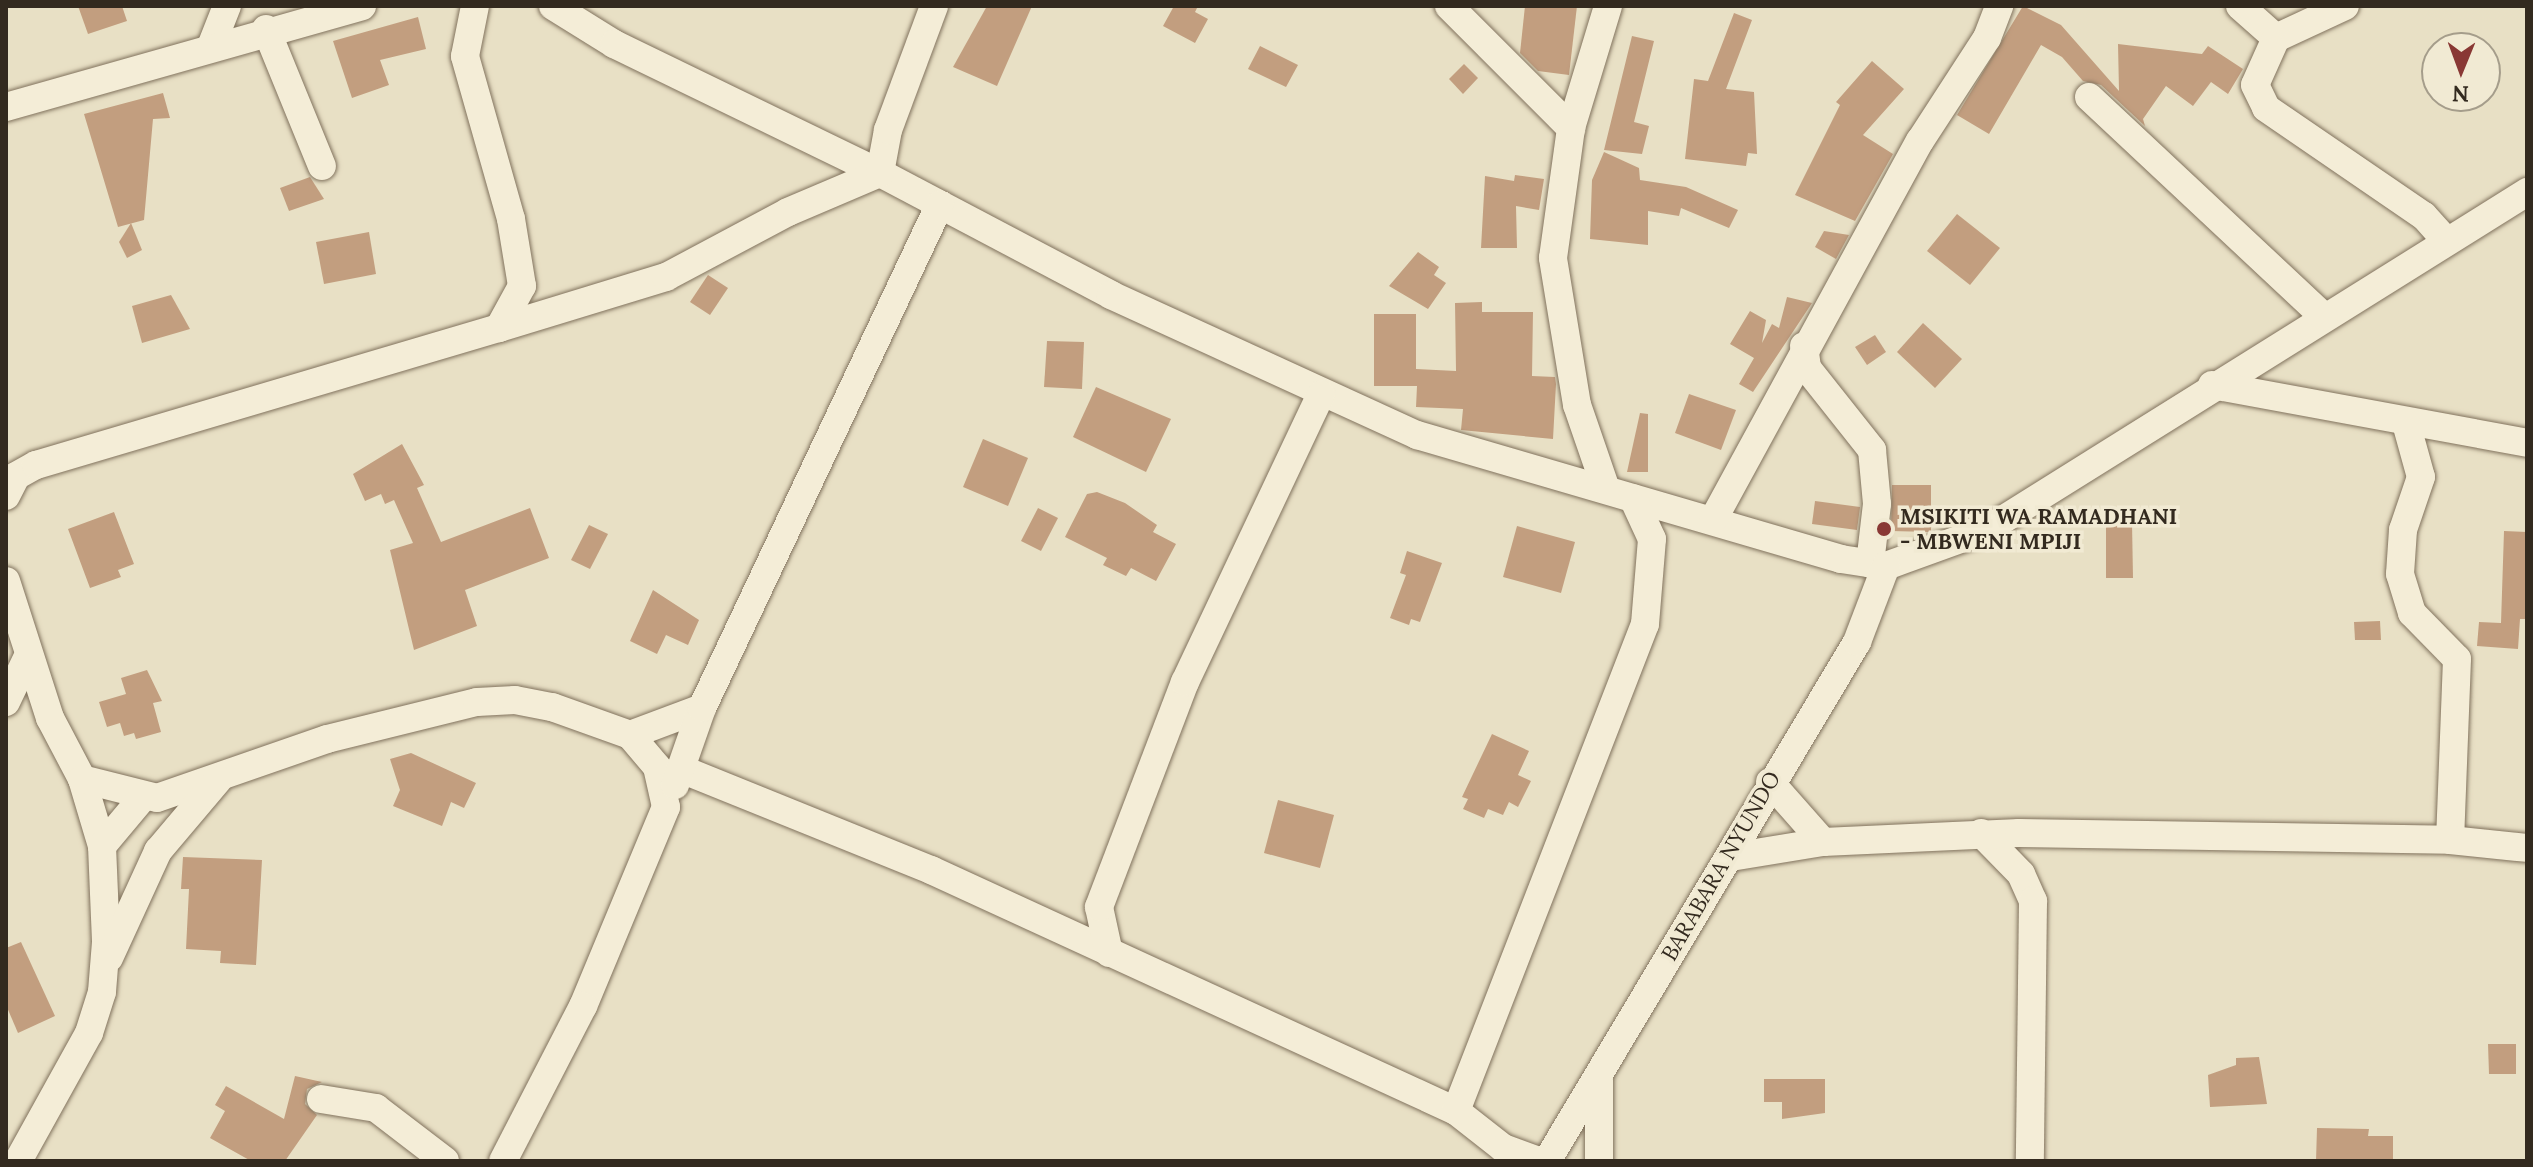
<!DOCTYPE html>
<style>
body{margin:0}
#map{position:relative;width:2533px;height:1167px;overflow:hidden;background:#e8e0c5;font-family:Lora,serif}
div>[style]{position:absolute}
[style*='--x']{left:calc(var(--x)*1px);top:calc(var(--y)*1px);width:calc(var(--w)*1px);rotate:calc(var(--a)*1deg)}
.building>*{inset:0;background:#c29e7f}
.roads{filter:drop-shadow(0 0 2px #81725d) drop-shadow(0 0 2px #81725d)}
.minor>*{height:28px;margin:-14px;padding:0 14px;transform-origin:14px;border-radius:14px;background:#f4edd7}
.dots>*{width:22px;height:22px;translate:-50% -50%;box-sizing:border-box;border:4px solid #f1ead3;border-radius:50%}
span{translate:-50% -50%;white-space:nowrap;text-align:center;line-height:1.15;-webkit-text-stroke:7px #f1ead3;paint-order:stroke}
.poi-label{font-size:22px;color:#332a1f;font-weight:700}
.left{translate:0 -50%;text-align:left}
.street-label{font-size:22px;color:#332a1f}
.frame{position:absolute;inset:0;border:8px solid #332a1f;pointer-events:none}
.north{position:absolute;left:2421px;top:32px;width:80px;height:80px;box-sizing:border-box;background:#f1ead3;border:2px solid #a59d8b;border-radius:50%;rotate:181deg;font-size:22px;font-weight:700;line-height:32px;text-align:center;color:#332a1f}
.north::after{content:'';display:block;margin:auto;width:28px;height:36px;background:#893834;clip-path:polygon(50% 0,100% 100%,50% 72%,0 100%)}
</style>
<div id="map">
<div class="building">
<div style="clip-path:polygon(78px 6px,122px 6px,127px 21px,88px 34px)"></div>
<div style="clip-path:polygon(987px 6px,1032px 6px,997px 86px,953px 67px)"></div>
<div style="clip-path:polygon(1174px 6px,1198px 6px,1195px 12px,1208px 19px,1195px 43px,1163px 26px)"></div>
<div style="clip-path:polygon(1525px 6px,1577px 6px,1569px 75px,1538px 71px,1520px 53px)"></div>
<div style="clip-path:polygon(2023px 6px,2061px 25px,2119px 91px,2118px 44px,2202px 54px,2208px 46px,2243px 69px,2228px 94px,2211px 82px,2193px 106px,2166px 86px,2143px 119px,2145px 126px,2101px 85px,2083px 81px,2062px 57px,2041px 45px,1989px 134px,1957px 115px)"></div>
<div style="clip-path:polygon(1734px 13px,1752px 20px,1726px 89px,1754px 92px,1757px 154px,1748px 153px,1746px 166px,1685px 159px,1694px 79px,1708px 81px)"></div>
<div style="clip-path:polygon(418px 17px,426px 49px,380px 60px,389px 85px,352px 98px,333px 41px)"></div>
<div style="clip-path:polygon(1632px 36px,1654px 41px,1634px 122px,1649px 126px,1642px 154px,1604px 150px)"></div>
<div style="clip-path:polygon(1260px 46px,1298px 65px,1286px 87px,1248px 69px)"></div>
<div style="clip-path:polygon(1872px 61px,1904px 89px,1863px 135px,1893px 154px,1855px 221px,1795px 195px,1840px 105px,1836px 102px)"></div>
<div style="clip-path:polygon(1464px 64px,1478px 78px,1463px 94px,1449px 79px)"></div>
<div style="clip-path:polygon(163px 93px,170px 118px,153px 119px,144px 220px,118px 227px,84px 114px)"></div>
<div style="clip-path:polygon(1604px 152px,1639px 168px,1640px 180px,1686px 187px,1738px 210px,1729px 228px,1681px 208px,1679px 216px,1648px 211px,1648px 245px,1590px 239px,1592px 180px)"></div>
<div style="clip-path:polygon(1515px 175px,1544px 179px,1539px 210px,1516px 206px,1517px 248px,1481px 248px,1485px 176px,1514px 181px)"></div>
<div style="clip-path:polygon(310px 177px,324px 199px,289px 211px,280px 188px)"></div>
<div style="clip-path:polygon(1957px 214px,2000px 248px,1970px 285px,1927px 251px)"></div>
<div style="clip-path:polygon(131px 223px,142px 250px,127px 258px,119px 242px)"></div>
<div style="clip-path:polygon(1824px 231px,1849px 235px,1836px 259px,1815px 247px)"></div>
<div style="clip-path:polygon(369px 232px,376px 274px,324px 284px,316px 242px)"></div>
<div style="clip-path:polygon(1418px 252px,1439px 267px,1434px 275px,1446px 283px,1428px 309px,1389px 286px)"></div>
<div style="clip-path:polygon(708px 275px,728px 288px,710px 315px,690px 302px)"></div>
<div style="clip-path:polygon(171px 295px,190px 329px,142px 343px,132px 306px)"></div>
<div style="clip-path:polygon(1787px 297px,1812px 303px,1753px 392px,1739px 384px,1754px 358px,1730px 344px,1750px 311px,1766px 320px,1762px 343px,1772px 324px,1779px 328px)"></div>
<div style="clip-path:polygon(1482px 302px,1482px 312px,1533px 312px,1532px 376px,1555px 377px,1556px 384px,1553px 439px,1461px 430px,1463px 409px,1416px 407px,1417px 386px,1374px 386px,1374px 314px,1416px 314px,1416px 369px,1456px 371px,1455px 303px)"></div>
<div style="clip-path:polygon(1923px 323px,1962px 359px,1935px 388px,1897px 352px)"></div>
<div style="clip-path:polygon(1875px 335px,1886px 352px,1867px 365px,1855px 347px)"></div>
<div style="clip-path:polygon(1047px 341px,1084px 342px,1082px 389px,1044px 387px)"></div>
<div style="clip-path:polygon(1096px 387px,1171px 419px,1146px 472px,1073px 437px)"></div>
<div style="clip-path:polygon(1689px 394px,1736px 410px,1721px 450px,1675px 433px)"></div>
<div style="clip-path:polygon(1640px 413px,1648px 414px,1648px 472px,1627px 472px)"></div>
<div style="clip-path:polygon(983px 439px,1028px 458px,1008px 506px,963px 487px)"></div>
<div style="clip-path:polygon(402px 444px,424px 485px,417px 488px,441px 542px,530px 508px,549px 558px,465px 590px,477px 626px,414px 650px,390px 550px,413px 543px,394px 500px,385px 504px,381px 494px,365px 501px,353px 474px)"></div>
<div style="clip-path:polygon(1892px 485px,1931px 485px,1931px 532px,1891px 531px)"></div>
<div style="clip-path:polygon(1097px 492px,1125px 503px,1157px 525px,1153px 532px,1176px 544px,1156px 581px,1131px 568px,1126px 576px,1103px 565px,1107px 558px,1065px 537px,1087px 494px)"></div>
<div style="clip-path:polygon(1815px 501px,1860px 507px,1857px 530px,1812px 524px)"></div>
<div style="clip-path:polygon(1038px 508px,1058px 518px,1041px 551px,1021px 541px)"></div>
<div style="clip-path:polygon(114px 512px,134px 564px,118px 570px,121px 577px,90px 588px,68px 529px)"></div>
<div style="clip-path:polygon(2106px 522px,2132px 522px,2133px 578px,2106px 578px)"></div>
<div style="clip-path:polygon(589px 525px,608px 534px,590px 569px,571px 560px)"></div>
<div style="clip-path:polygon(1517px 526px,1575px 542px,1561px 593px,1503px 577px)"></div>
<div style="clip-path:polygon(2504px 531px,2527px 532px,2527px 619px,2520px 619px,2518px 649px,2477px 646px,2479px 622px,2501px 623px)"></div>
<div style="clip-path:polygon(1407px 551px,1442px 563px,1420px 622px,1411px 619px,1409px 625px,1390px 618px,1406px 575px,1400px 573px)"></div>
<div style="clip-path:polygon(653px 590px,699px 620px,688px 645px,666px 635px,657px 654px,630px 641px)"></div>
<div style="clip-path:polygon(2380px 621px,2381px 640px,2355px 640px,2354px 622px)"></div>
<div style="clip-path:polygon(147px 670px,162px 701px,153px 703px,161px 732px,136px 739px,134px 733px,124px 736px,120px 723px,107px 727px,99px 702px,126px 694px,121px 678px)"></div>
<div style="clip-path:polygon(1492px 734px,1529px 751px,1518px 775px,1531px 781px,1518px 807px,1509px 802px,1503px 815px,1488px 809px,1484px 818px,1463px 809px,1468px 799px,1462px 797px)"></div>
<div style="clip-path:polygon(411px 753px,476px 783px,464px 808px,451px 802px,442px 826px,393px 806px,400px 790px,390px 759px)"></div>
<div style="clip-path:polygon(1278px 800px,1334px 815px,1320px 868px,1264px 853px)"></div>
<div style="clip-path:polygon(183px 857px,262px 860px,256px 965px,220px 963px,221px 951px,186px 949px,189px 889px,181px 889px)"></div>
<div style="clip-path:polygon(21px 942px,55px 1016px,18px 1033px,6px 1005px,6px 948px)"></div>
<div style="clip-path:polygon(2488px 1044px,2516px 1044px,2516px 1074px,2489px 1074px)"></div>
<div style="clip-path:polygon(2259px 1057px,2267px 1104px,2210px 1107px,2208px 1075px,2236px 1065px,2236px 1058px)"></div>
<div style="clip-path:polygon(295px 1076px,322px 1082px,307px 1089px,305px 1104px,317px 1115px,285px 1161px,251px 1161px,210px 1138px,225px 1111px,215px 1105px,226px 1086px,284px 1119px)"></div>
<div style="clip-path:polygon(1764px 1079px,1825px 1079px,1825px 1113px,1782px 1119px,1782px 1102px,1764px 1102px)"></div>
<div style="clip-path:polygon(2317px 1128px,2369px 1129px,2368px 1136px,2393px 1136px,2393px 1161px,2316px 1161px)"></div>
</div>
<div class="roads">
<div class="minor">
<div style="--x:553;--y:6;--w:72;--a:31.9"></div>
<div style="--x:614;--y:44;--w:296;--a:25.9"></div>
<div style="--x:880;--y:173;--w:261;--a:27.8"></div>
<div style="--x:1111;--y:295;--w:337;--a:24.6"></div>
<div style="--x:1417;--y:435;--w:442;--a:16.3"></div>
<div style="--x:1841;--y:559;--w:46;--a:8.8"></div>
<div style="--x:1886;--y:566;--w:109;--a:-19.9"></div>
<div style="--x:1988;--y:529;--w:636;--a:-32.01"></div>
<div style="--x:1449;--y:6;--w:173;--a:45"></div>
<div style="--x:2240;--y:6;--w:48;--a:41.6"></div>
<div style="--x:2276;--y:38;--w:51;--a:114.1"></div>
<div style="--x:2255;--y:85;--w:25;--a:64"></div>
<div style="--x:2266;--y:108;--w:191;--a:34.4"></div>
<div style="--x:2424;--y:216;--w:31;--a:48"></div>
<div style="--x:266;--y:29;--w:148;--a:67.8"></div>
<div style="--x:2276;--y:38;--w:76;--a:-24.9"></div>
<div style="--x:212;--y:44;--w:41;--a:-68.5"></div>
<div style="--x:2089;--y:97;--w:322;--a:43.1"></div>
<div style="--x:6;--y:107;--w:370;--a:-15.8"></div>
<div style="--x:499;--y:328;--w:175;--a:-17"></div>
<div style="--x:666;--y:277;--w:138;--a:-28"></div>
<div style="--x:788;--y:212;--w:100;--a:-23"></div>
<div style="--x:880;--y:173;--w:44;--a:-79.5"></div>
<div style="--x:888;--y:130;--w:132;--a:-69.6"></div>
<div style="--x:1804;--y:346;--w:22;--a:82"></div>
<div style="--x:1807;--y:368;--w:105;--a:51.6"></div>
<div style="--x:1872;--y:450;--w:54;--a:84.7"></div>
<div style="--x:1877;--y:504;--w:60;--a:96.7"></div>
<div style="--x:2212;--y:385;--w:320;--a:10.4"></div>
<div style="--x:2406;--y:423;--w:56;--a:74.5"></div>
<div style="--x:2421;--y:477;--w:56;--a:108.8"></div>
<div style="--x:2403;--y:530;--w:44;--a:93.9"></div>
<div style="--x:2400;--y:574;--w:41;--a:72.9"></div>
<div style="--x:2412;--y:613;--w:64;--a:45.6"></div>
<div style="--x:2457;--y:659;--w:181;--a:92.2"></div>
<div style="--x:1606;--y:489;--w:89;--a:-109"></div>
<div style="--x:1577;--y:405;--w:149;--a:-99.3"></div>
<div style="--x:1553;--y:258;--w:131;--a:-82.1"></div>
<div style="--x:1571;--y:128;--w:127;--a:-73.1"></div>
<div style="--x:6;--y:496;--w:22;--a:-63"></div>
<div style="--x:16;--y:476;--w:23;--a:-29"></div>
<div style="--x:36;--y:465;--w:483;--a:-16.5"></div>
<div style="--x:499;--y:328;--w:48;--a:-61.3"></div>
<div style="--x:522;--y:286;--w:68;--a:-99.3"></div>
<div style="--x:511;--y:219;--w:169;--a:-105.8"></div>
<div style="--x:465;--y:56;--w:51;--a:-78.7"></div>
<div style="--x:1713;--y:520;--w:432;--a:-61.4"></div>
<div style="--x:1920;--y:141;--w:123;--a:-57"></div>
<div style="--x:1987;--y:38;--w:34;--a:-69"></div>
<div style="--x:6;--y:581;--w:144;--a:72.2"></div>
<div style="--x:50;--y:718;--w:69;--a:62.3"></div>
<div style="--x:82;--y:779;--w:70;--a:73.4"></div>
<div style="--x:102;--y:846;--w:96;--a:87.6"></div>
<div style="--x:106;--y:942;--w:50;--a:94.6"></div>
<div style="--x:102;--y:992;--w:43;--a:107.6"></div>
<div style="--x:89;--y:1033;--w:146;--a:119"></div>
<div style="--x:6;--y:702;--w:51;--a:-64.4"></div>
<div style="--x:630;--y:735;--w:77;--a:-20.6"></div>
<div style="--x:681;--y:769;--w:270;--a:22"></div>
<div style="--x:931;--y:870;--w:578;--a:24.66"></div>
<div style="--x:1456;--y:1111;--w:60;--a:38.2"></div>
<div style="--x:1503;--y:1148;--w:37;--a:20"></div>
<div style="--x:82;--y:779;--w:77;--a:14.2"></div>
<div style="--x:157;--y:798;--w:180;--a:-19.1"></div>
<div style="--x:327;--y:739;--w:154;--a:-13.9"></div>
<div style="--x:477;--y:702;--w:38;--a:-3"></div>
<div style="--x:515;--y:700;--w:38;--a:11"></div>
<div style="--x:552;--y:707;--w:83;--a:19.7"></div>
<div style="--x:630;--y:735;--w:42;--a:49.8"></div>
<div style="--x:657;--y:767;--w:41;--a:77.3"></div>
<div style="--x:666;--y:807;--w:216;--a:112.6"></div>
<div style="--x:583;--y:1006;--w:174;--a:117.3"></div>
<div style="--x:1770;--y:782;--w:80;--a:48.5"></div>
<div style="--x:675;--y:785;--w:82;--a:-70.7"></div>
<div style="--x:702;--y:708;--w:557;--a:-64.72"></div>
<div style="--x:1981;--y:833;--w:57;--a:45.7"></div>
<div style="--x:2021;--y:874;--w:30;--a:66"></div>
<div style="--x:2033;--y:901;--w:260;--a:90.7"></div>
<div style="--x:102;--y:846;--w:64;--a:-50.1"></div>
<div style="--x:1731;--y:857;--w:93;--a:-9.3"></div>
<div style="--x:1823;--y:842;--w:196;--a:-2.6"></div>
<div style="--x:2019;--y:833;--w:431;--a:0.9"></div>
<div style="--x:2450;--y:840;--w:77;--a:5.9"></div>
<div style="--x:1109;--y:953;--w:47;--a:-102.3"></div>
<div style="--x:1099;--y:907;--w:241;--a:-69.1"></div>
<div style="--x:1185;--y:682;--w:318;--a:-64.7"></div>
<div style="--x:109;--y:958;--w:118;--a:-65.4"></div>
<div style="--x:158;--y:851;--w:93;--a:-49.8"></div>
<div style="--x:1599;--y:1080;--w:81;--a:90"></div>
<div style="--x:321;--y:1099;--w:56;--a:9.3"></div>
<div style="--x:376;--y:1108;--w:87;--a:37.5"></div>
<div style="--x:1456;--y:1111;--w:522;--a:-68.79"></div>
<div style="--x:1645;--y:624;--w:85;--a:-85.3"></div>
<div style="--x:1652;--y:539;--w:45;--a:-114.9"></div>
<div style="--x:1547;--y:1161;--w:605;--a:-59.15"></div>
<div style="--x:1857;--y:642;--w:81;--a:-69.1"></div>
</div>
</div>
<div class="dots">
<div style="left:1884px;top:529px;background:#893834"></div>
</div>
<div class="poi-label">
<span class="left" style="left:1900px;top:529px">MSIKITI WA RAMADHANI<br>- MBWENI MPIJI</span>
</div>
<div class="street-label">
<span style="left:1721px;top:866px;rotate:-60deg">BARABARA NYUNDO</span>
</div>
<div class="frame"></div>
<div class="north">N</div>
</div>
